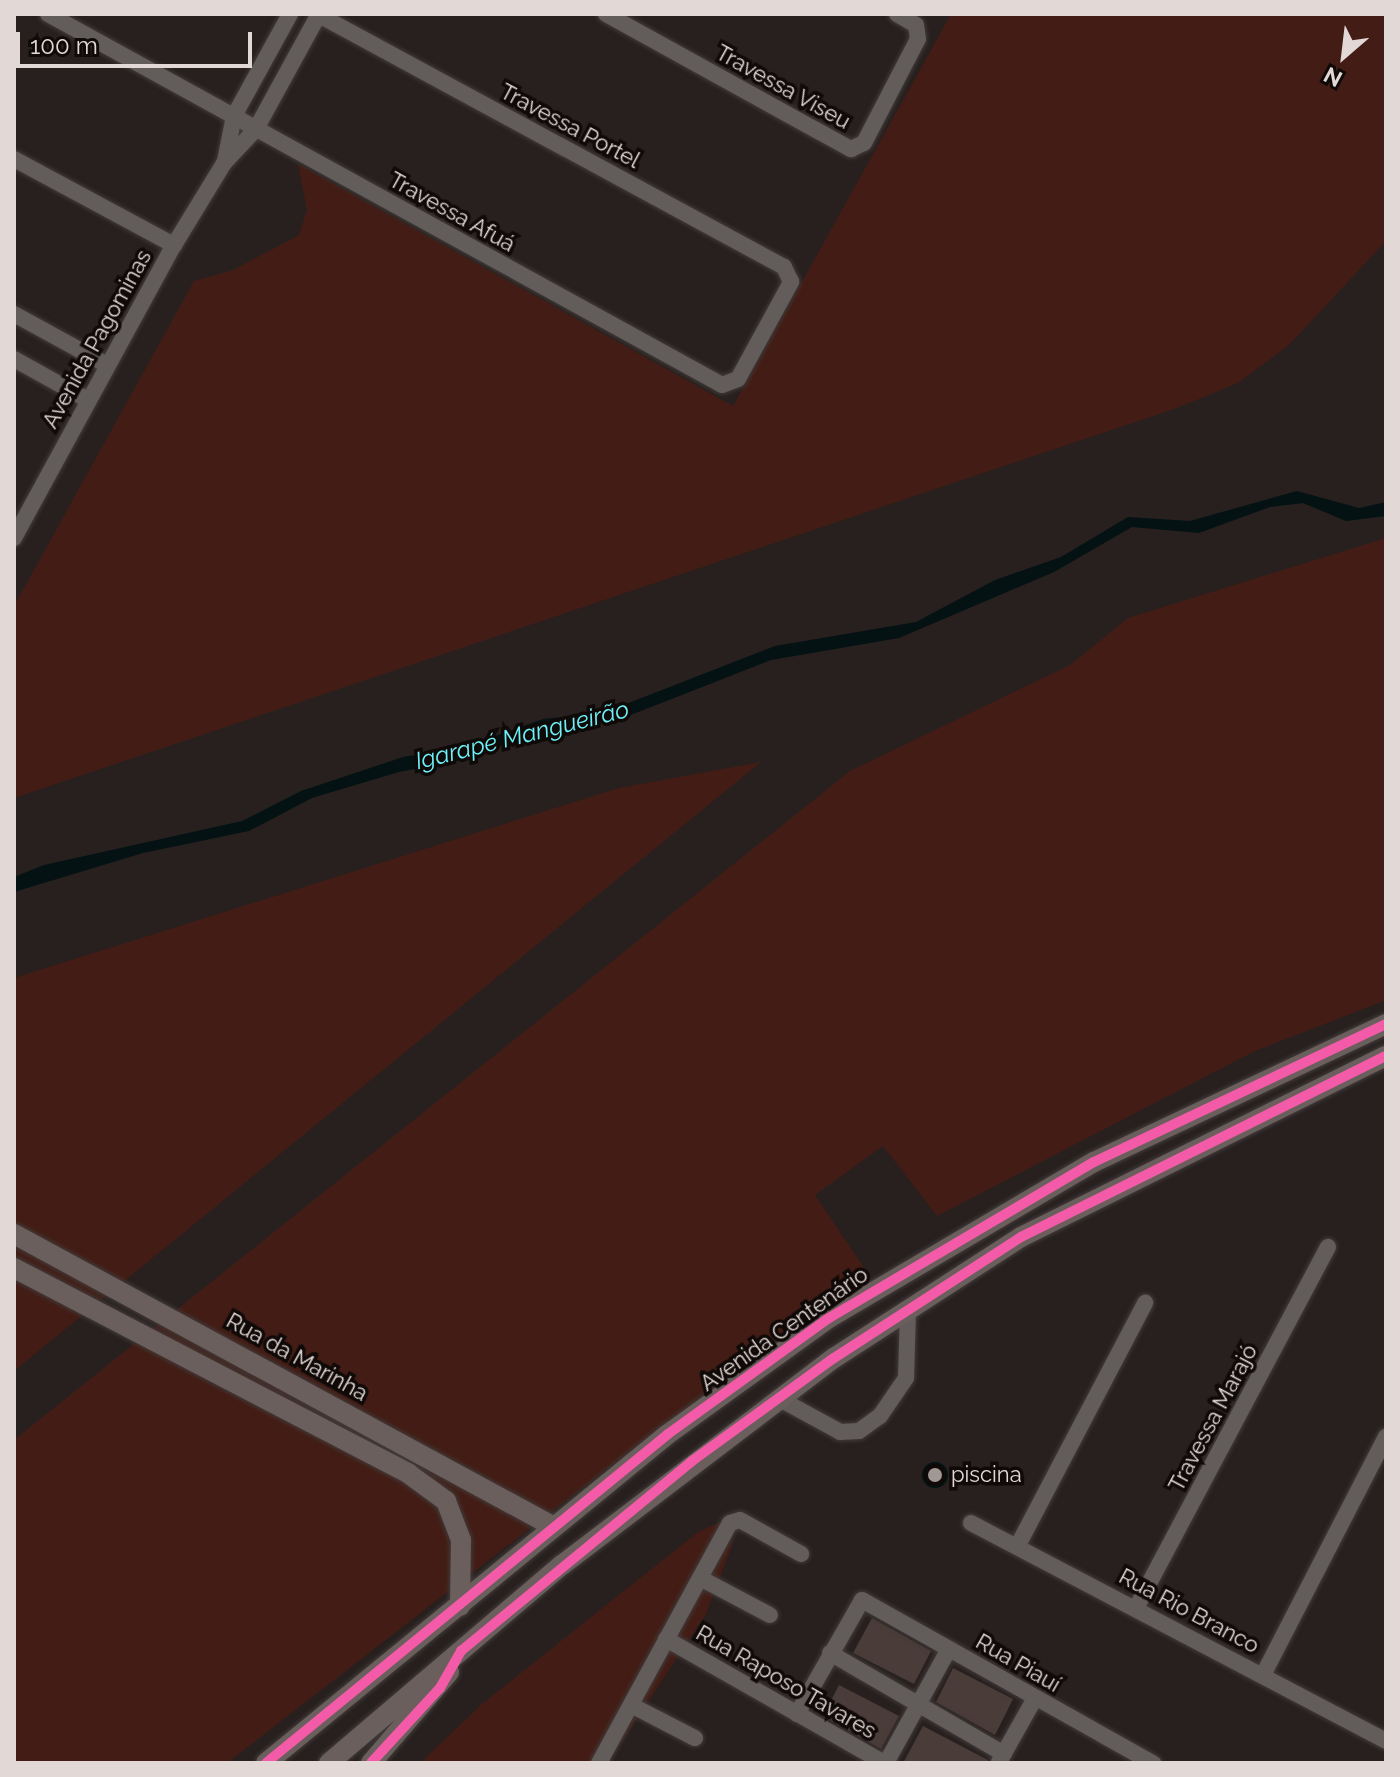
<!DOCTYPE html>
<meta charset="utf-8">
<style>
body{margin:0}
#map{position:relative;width:1400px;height:1777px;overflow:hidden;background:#27201e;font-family:Raleway,sans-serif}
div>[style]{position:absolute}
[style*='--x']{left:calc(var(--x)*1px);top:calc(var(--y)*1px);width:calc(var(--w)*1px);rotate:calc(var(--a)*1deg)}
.green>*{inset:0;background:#431d15}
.water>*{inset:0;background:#041214}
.round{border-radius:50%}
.building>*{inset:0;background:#4a3c39}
.roads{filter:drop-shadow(0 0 2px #413b3a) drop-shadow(0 0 2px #413b3a)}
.minor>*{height:16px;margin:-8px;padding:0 8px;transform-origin:8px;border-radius:8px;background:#625c5a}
.major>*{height:20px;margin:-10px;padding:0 10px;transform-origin:10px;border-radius:10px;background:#6a5f5c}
.cycleway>*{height:10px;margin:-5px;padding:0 5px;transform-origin:5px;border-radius:5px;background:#f35aa7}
.dots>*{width:22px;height:22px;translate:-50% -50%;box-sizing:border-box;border:4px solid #0f0908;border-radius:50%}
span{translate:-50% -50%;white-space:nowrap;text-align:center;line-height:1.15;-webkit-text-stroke:7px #0f0908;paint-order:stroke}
.street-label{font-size:22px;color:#e2d8d6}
.poi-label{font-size:22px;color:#e2d8d6}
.left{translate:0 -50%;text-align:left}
.water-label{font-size:24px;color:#6ef2f9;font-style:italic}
.frame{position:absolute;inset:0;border:16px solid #e2d8d6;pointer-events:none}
.north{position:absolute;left:1304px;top:16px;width:80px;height:80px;-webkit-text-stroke:6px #0f0908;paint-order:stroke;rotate:208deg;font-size:22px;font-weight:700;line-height:32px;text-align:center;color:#e2d8d6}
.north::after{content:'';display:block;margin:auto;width:28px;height:36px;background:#e2d8d6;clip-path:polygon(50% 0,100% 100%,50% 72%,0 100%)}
.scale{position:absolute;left:16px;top:32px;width:236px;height:36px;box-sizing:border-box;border:4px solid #e2d8d6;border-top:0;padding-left:10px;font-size:24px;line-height:28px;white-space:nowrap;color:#e2d8d6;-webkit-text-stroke:6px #0f0908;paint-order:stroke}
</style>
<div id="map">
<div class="green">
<div style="clip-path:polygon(951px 14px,1386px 14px,1386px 241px,1289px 345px,1238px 383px,1177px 408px,14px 798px,14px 606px,194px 281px,233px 270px,299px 235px,307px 210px,298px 164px,733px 406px)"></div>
<div style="clip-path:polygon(1386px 538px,1386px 1000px,1253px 1052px,937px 1216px,883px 1146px,815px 1195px,865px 1269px,227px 1763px,14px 1763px,14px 1440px,850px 771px,1070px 665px,1128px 618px)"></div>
<div style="clip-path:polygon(761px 762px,14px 1371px,14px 978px,619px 788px)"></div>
<div style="clip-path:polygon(734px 1516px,732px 1546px,706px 1614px,608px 1763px,420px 1763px,482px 1704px,698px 1532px)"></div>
</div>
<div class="water">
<div style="clip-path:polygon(1297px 491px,1359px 508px,1386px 502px,1386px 516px,1346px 521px,1303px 503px,1270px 507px,1199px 533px,1132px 527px,1054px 572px,899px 638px,771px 660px,618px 720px,532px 734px,461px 760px,399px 772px,312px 798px,249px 831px,143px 853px,14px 892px,14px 877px,44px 865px,242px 821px,301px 791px,403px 757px,461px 748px,543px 719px,603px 713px,775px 646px,916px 622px,995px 580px,1061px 557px,1128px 517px,1190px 521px)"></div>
<div class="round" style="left:922px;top:1462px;width:26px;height:26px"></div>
</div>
<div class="building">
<div style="clip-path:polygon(872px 1618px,931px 1651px,914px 1684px,853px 1653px)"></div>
<div style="clip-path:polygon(953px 1668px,1013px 1699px,995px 1735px,936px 1702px)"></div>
<div style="clip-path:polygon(839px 1685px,899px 1716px,881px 1749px,823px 1716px)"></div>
<div style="clip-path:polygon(923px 1726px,988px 1760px,988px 1763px,903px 1763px)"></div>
</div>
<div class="roads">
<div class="minor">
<div style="--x:48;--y:14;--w:769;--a:28.83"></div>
<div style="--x:722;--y:385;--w:17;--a:-21"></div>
<div style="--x:738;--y:379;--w:111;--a:-61.3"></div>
<div style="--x:791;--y:282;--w:17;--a:-115"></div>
<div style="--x:784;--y:267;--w:529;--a:-151.55"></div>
<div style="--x:606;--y:14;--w:280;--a:28.9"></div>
<div style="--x:851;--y:149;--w:14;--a:-25"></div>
<div style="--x:864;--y:143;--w:117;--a:-62.6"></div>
<div style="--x:918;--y:39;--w:14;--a:-98"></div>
<div style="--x:916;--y:25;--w:22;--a:-150"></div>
<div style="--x:14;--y:159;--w:182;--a:28.3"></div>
<div style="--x:225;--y:161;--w:46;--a:-78.7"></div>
<div style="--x:234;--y:116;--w:116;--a:-61.2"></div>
<div style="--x:14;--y:314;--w:106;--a:28.7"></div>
<div style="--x:14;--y:359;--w:85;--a:29"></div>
<div style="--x:14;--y:538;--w:334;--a:-61.4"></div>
<div style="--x:174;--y:245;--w:96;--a:-58.6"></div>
<div style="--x:224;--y:163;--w:47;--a:-46.7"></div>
<div style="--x:256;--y:129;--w:131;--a:-61.3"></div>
<div style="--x:778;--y:1398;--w:71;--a:28.7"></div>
<div style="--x:840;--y:1432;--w:19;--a:-3"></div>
<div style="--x:859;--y:1431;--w:26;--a:-36"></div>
<div style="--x:880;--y:1416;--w:46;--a:-55.6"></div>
<div style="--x:906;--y:1378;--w:68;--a:-88.3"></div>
<div style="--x:971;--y:1523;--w:469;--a:27.7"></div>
<div style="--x:1017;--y:1547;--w:276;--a:-62.3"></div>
<div style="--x:700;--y:1578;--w:79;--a:27.9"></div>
<div style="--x:1136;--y:1608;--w:409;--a:-62"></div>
<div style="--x:666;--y:1639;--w:251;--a:29.6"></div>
<div style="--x:830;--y:1653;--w:201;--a:30.1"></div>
<div style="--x:1263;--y:1675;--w:268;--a:-62.7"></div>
<div style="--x:631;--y:1705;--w:72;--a:27.3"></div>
<div style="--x:797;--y:1714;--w:131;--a:-60.3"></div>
<div style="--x:862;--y:1600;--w:334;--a:29.3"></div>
<div style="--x:999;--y:1762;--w:73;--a:-60.6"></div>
<div style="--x:599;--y:1763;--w:273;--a:-61.4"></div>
<div style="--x:730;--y:1523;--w:10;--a:-17"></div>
<div style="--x:740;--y:1520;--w:70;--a:29.1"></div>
<div style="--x:886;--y:1763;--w:130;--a:-61.1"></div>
</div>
<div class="major">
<div style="--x:14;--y:1234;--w:614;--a:28.48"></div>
<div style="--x:14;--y:1268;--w:445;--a:27.5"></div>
<div style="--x:409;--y:1474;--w:46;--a:36.1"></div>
<div style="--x:446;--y:1501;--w:42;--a:69"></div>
<div style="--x:461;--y:1540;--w:66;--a:90.9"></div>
<div style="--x:266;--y:1763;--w:519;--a:-39.3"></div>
<div style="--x:668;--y:1434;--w:198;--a:-35.8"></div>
<div style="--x:829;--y:1318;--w:308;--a:-30.5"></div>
<div style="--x:1094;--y:1162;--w:323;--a:-25.3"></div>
<div style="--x:329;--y:1763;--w:306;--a:-40.4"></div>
<div style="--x:562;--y:1565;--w:342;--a:-37.3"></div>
<div style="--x:834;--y:1358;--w:223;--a:-32.9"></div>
<div style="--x:1021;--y:1237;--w:407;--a:-26.4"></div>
<div style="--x:371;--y:1763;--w:120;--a:-49.4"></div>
</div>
</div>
<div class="cycleway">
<div style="--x:266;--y:1763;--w:519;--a:-39.3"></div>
<div style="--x:668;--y:1434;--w:198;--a:-35.8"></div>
<div style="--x:829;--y:1318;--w:308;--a:-30.5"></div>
<div style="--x:1094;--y:1162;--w:323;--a:-25.3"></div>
<div style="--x:371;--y:1763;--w:102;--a:-47.4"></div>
<div style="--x:440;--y:1688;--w:43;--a:-60.4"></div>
<div style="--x:461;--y:1651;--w:299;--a:-39.4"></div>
<div style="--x:692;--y:1461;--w:175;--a:-36"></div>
<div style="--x:834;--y:1358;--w:223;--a:-32.9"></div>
<div style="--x:1021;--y:1237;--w:407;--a:-26.4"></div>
</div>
<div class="dots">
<div style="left:935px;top:1475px;background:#a19896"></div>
</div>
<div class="street-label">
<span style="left:783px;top:87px;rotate:29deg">Travessa Viseu</span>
<span style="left:570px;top:126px;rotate:28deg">Travessa Portel</span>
<span style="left:452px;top:212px;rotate:29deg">Travessa Afuá</span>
<span style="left:97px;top:339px;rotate:-61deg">Avenida Pagominas</span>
<span style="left:784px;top:1329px;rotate:-35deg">Avenida Centenário</span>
<span style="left:297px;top:1357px;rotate:29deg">Rua da Marinha</span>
<span style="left:1213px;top:1418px;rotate:-62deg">Travessa Marajó</span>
<span style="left:1189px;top:1611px;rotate:28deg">Rua Rio Branco</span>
<span style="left:1018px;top:1663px;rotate:30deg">Rua Piauí</span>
<span style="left:786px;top:1682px;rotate:30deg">Rua Raposo Tavares</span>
</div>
<div class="poi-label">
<span class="left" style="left:951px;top:1475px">piscina</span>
</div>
<div class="water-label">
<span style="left:522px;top:735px;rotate:-14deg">Igarapé Mangueirão</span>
</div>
<div class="frame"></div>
<div class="north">N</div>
<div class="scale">100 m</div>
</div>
